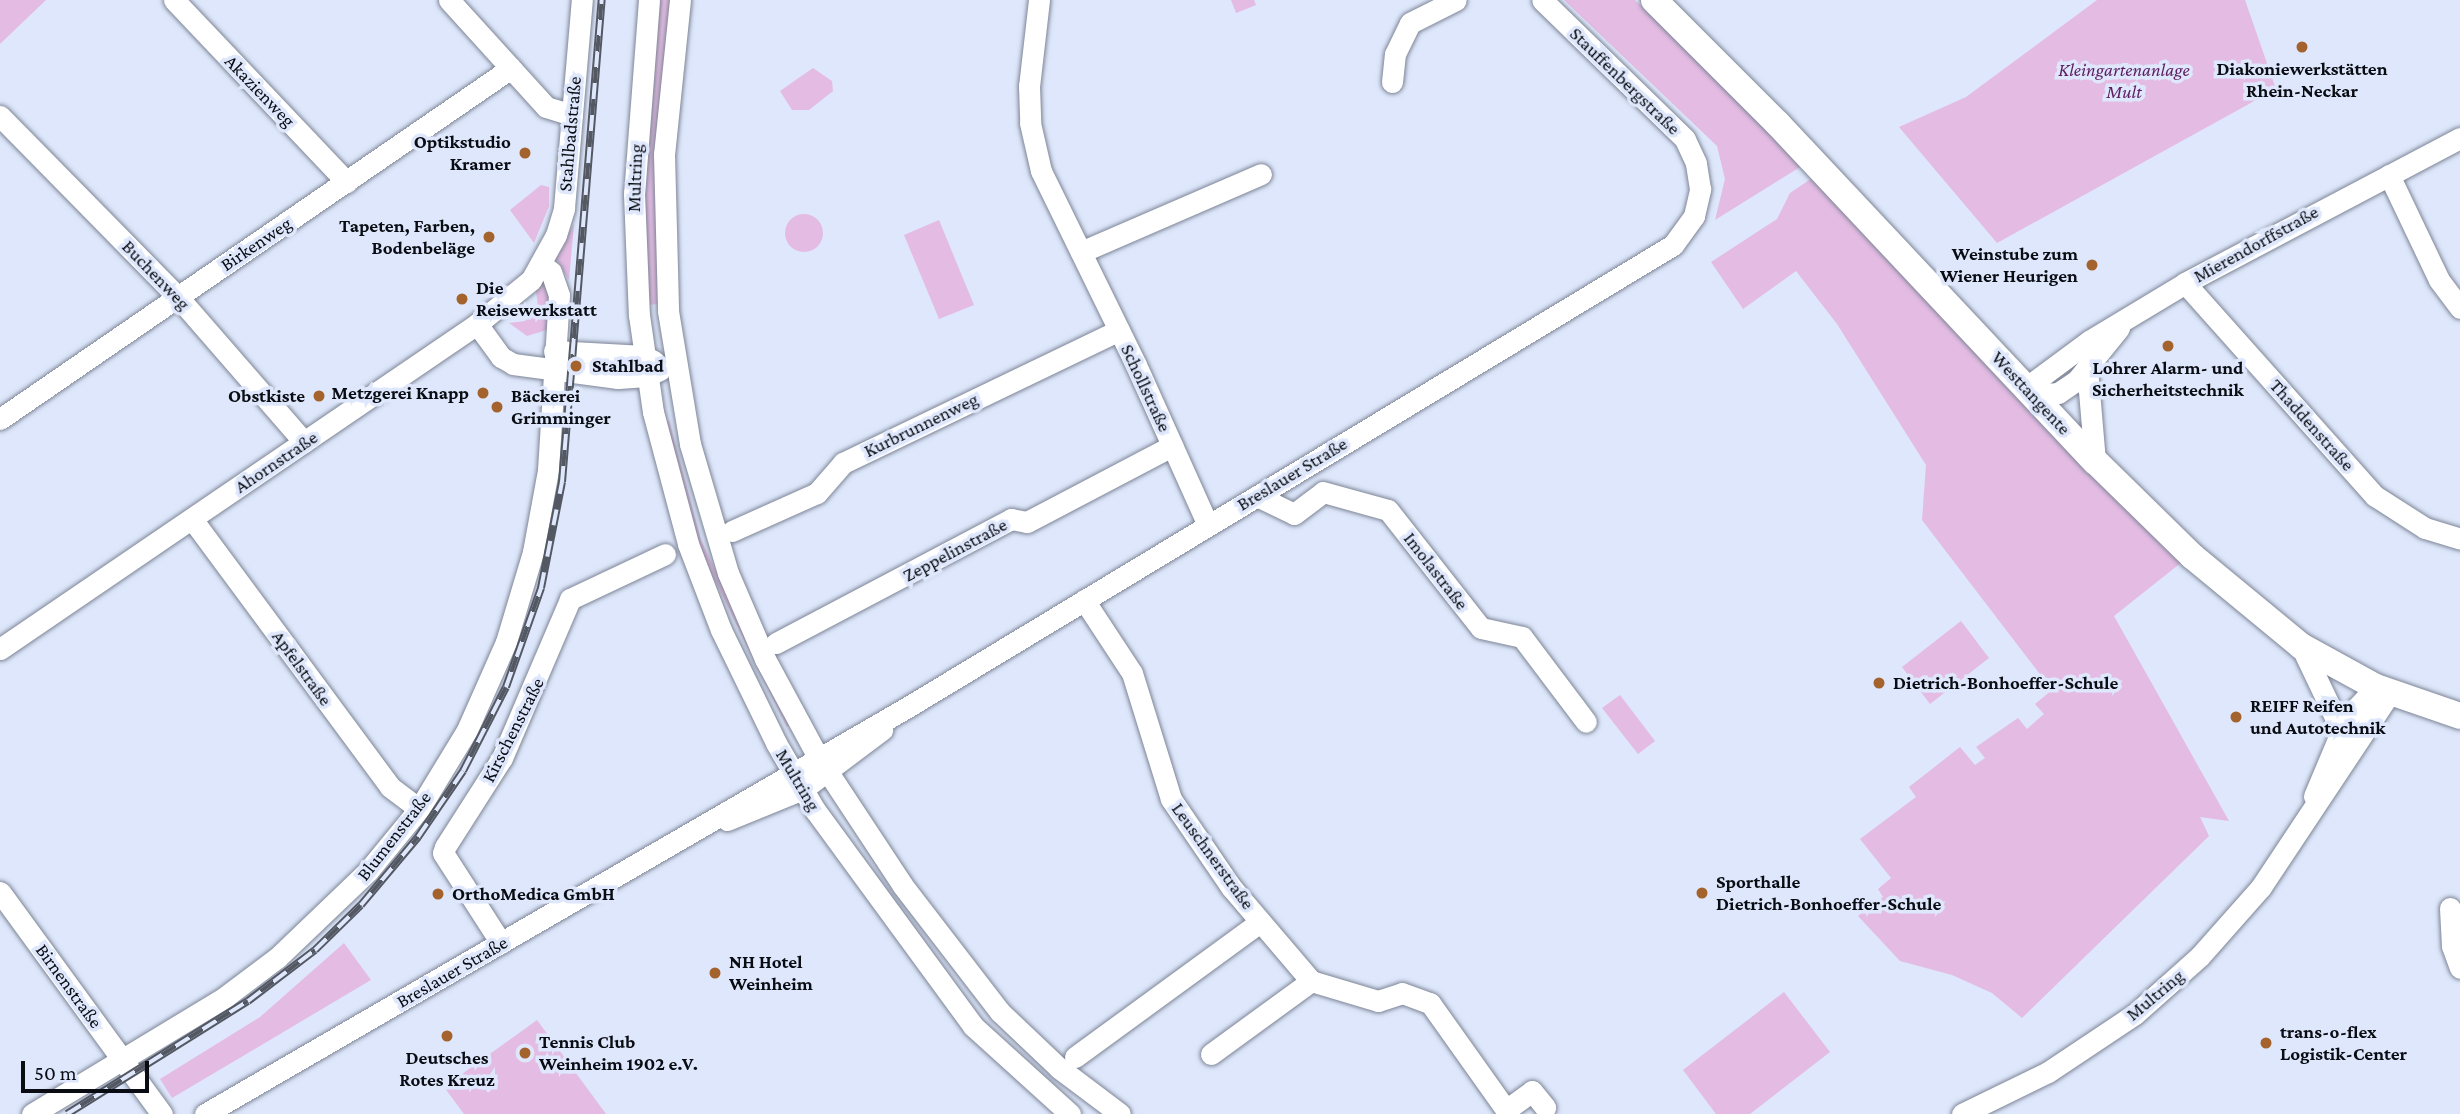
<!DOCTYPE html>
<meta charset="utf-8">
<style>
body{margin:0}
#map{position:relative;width:2460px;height:1114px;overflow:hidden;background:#dee7fb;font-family:"Crimson Pro",serif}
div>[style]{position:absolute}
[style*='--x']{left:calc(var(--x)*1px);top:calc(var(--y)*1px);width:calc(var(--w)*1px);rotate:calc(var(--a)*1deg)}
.green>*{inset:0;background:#e4bbe3}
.round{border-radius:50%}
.roads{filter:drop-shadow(0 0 2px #7d8596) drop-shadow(0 0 2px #7d8596)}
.minor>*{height:21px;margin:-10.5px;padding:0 10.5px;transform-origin:10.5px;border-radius:10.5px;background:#fff}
.major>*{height:26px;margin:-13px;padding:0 13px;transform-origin:13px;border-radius:13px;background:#fff}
.rail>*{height:8px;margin-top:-4px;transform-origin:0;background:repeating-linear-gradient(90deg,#dee7fb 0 16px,#535863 0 32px);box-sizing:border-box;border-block:2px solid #535863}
.dots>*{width:19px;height:19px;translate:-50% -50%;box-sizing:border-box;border:4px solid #dee7fb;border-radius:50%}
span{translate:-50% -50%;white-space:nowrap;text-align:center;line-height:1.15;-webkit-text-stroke:7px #dee7fb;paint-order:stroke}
.poi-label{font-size:19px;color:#090c12;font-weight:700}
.right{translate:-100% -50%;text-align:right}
.left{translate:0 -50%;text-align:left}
.park-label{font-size:19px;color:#5e1c60;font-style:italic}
.street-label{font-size:19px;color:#090c12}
.scale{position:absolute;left:21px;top:1061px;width:128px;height:32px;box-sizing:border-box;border:4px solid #090c12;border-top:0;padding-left:9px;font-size:21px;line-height:24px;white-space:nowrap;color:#090c12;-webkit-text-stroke:5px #dee7fb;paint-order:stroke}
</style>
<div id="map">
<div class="green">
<div style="clip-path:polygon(0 0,46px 0,0 44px)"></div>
<div style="clip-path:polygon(658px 0,670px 0,655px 161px,658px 304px,646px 305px,643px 161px)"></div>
<div style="clip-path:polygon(1231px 0,1254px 0,1256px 5px,1236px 13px)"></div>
<div style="clip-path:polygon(1564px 0,1635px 0,1805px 164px,1715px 220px,1725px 179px,1717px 146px)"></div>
<div style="clip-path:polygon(2097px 0,2245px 0,2276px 89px,1997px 243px,1899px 127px,1966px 97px)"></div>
<div style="clip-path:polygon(813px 68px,832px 81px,833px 91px,809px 110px,792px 110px,780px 91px)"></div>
<div style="clip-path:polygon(1818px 174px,2182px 562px,2114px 616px,2229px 821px,2200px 817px,2209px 836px,2022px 1018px,1992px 993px,1952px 975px,1900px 961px,1858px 916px,1883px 897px,1878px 889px,1891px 878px,1860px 839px,1916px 797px,1909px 787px,1960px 747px,1975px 765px,1985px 758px,1976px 747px,2018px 718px,2027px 729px,2044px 714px,2035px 704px,2052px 690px,1922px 520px,1926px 465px,1837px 324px,1796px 271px,1743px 309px,1711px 262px,1777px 219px,1790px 193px)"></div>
<div style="clip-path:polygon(541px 185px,549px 187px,549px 206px,534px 243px,510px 210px)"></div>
<div class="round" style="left:785px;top:214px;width:38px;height:38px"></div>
<div style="clip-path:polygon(939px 220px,974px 305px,939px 319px,904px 235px)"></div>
<div style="clip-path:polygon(574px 224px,569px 280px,555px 257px)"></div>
<div style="clip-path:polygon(540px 280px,550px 281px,550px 329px,527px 336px,509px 323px,525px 321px,538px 306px,535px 284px)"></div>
<div style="clip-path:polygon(669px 421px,701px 540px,791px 725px,787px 727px,696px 542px,664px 422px)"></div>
<div style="clip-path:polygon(1961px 621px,1989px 658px,1930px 704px,1902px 667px)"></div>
<div style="clip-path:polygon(1620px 695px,1655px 741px,1638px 754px,1602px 708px)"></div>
<div style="clip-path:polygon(344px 943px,371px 980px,172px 1098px,160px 1079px,260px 1017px)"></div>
<div style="clip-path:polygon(1784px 992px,1830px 1052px,1750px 1114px,1716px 1114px,1683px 1070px)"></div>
<div style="clip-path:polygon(537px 1020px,606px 1114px,464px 1114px,444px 1087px)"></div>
</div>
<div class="roads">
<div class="minor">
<div style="--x:174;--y:0;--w:251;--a:46.5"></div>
<div style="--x:449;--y:0;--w:144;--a:47.8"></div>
<div style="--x:546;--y:107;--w:27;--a:17"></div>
<div style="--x:649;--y:0;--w:194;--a:94.4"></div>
<div style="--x:634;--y:193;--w:122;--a:87.7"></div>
<div style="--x:639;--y:315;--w:98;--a:81.8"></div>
<div style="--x:653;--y:412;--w:137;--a:75.1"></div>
<div style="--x:688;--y:544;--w:92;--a:69"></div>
<div style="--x:721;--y:630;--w:126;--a:64"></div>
<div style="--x:776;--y:743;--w:78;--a:59.8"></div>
<div style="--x:815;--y:810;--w:268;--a:53.8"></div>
<div style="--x:973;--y:1026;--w:131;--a:42.2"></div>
<div style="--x:680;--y:0;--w:155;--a:95.9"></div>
<div style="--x:664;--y:154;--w:157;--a:88.5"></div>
<div style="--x:668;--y:311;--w:135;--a:80.6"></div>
<div style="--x:690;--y:444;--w:134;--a:73.6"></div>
<div style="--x:728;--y:573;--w:94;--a:66.7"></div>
<div style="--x:765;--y:659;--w:111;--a:61.6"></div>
<div style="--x:818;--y:757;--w:154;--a:56.6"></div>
<div style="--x:903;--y:886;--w:159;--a:52.4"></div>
<div style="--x:1000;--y:1012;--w:81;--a:43.5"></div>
<div style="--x:1059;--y:1068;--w:76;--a:37"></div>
<div style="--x:1039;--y:0;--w:87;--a:96.6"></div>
<div style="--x:1029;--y:86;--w:37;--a:88"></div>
<div style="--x:1030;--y:123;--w:49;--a:77.1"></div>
<div style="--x:1041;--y:171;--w:216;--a:63.9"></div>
<div style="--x:1136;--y:365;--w:175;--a:65.8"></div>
<div style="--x:1392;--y:82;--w:28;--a:-84"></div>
<div style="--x:1395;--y:54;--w:34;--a:-64"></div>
<div style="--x:1410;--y:23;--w:51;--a:-26.6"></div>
<div style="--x:0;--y:116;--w:254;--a:45.5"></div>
<div style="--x:178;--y:297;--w:192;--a:49"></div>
<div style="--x:2389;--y:175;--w:116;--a:64.5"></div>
<div style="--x:2439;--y:280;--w:35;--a:53"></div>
<div style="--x:1081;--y:252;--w:196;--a:-23.4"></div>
<div style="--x:2185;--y:283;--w:285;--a:48.3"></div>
<div style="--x:2375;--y:496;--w:59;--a:32.6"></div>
<div style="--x:2425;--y:528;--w:37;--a:17"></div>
<div style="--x:477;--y:324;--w:41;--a:54"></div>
<div style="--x:501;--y:357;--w:14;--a:30"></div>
<div style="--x:513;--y:364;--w:106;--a:7.6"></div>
<div style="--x:618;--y:378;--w:29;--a:-4"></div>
<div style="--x:647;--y:376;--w:14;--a:-25"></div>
<div style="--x:554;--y:351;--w:90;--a:3.2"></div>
<div style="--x:644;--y:356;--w:11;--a:27"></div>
<div style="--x:2087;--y:368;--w:93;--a:85.1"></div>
<div style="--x:2027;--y:387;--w:77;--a:-36.6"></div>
<div style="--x:2089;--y:341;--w:112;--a:-31.1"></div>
<div style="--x:2185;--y:283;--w:311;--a:-27.8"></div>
<div style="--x:2033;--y:394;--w:25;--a:-2"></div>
<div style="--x:2058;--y:393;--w:23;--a:-34"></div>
<div style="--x:2077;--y:380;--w:67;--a:-51.1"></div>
<div style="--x:0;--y:419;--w:620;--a:-34.48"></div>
<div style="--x:1257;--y:496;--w:41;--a:25.9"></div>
<div style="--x:1294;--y:514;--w:36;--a:-37"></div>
<div style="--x:1323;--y:492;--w:67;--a:15.5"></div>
<div style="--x:1388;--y:510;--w:150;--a:51.8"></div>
<div style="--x:1481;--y:628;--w:42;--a:12.4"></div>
<div style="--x:1522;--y:637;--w:106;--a:53"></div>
<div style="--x:192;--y:519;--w:333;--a:53.5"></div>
<div style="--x:390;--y:787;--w:36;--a:37"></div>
<div style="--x:732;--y:531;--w:93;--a:-24.1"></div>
<div style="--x:817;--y:493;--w:40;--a:-49"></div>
<div style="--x:843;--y:463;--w:306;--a:-25.7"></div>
<div style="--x:1084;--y:600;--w:87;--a:56.7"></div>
<div style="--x:1132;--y:673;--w:132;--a:72.8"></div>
<div style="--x:1171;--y:799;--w:107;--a:55.7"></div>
<div style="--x:1231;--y:887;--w:123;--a:49.6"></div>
<div style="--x:1311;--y:981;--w:70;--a:16.6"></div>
<div style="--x:1378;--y:1001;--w:25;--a:-18"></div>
<div style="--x:1402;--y:993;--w:30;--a:20"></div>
<div style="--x:1430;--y:1003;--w:131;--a:54.6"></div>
<div style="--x:1506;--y:1110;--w:32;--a:-36"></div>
<div style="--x:1532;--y:1091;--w:21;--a:51"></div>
<div style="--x:776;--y:643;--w:266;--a:-27.8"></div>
<div style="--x:1011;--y:519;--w:16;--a:11"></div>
<div style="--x:1027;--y:522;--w:164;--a:-27.7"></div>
<div style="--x:2301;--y:646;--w:93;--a:64.5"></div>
<div style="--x:0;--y:649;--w:577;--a:-34.27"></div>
<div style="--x:477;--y:324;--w:70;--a:-39.2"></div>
<div style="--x:531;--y:280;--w:51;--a:-60.9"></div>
<div style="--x:556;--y:235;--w:28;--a:-73"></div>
<div style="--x:564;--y:208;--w:209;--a:-85.1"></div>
<div style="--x:2314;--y:796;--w:85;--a:-67.1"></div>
<div style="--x:2347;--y:718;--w:42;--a:-46.9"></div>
<div style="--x:727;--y:820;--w:82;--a:-22.2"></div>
<div style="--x:803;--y:789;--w:99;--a:-36.8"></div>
<div style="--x:0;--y:892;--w:275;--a:53.9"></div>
<div style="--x:2450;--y:908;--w:38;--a:87"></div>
<div style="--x:2452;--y:946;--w:23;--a:70"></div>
<div style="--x:501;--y:943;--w:107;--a:-122.8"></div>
<div style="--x:443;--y:853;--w:6;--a:-72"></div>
<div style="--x:445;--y:847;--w:106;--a:-57.4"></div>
<div style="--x:502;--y:758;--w:173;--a:-66.8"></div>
<div style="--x:570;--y:599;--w:105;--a:-25.3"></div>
<div style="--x:1211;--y:1054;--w:124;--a:-36.1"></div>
<div style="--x:1075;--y:1057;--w:229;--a:-36.1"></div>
<div style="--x:32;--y:1114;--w:226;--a:-31.2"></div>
<div style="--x:225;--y:997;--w:65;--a:-36.9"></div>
<div style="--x:277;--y:958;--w:126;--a:-43.7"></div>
<div style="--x:368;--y:871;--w:80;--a:-50.6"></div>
<div style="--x:419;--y:809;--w:92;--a:-58.7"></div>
<div style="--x:467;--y:730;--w:96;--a:-66.1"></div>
<div style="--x:506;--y:642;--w:94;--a:-73.3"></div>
<div style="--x:533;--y:552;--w:83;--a:-79.6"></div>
<div style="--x:548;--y:470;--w:175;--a:-86.4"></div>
<div style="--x:559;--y:295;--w:24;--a:-109"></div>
<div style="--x:551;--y:272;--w:13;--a:-141"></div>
<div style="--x:205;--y:1114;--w:816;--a:-30.08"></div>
<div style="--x:911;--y:705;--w:890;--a:-31.12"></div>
<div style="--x:1673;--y:245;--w:36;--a:-54"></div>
<div style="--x:1694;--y:216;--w:28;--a:-77"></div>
<div style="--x:1700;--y:189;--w:26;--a:-99"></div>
<div style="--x:1696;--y:163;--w:26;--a:-115"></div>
<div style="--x:1685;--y:139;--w:199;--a:-135.8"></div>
<div style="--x:1962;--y:1114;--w:96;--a:-26"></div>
<div style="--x:2048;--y:1072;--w:105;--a:-33.7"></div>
<div style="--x:2135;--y:1014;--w:87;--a:-41.7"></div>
<div style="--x:2200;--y:956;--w:92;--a:-48.5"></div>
<div style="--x:2261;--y:887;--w:233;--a:-56.4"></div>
</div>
<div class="major">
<div style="--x:1654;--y:0;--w:175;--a:45"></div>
<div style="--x:1778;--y:124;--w:463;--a:46.8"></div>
<div style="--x:2095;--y:461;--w:136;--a:44.4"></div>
<div style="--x:2192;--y:556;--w:141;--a:39.5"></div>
<div style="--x:2301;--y:646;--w:85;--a:28.7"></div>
<div style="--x:2376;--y:687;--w:89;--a:19"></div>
</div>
</div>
<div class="rail">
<div style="--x:67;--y:1114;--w:213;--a:-32"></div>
<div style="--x:248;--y:1001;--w:84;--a:-37.3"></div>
<div style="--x:315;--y:950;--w:64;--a:-44.4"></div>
<div style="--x:361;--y:905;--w:89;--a:-50"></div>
<div style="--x:418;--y:837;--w:80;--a:-55.7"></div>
<div style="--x:463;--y:771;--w:94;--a:-62.9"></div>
<div style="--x:506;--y:687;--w:105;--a:-70.5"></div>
<div style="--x:541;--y:588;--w:108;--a:-78.8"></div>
<div style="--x:562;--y:482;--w:484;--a:-85.3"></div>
</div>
<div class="dots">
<div style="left:2302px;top:47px;background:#a4632d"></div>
<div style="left:525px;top:153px;background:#a4632d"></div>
<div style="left:489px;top:237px;background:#a4632d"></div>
<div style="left:2092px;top:265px;background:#a4632d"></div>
<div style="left:462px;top:299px;background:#a4632d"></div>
<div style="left:2168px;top:346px;background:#a4632d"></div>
<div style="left:576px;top:366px;background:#a4632d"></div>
<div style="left:483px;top:393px;background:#a4632d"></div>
<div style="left:319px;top:396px;background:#a4632d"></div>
<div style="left:497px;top:407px;background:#a4632d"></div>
<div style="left:1879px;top:683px;background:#a4632d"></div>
<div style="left:2236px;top:717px;background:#a4632d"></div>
<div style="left:1702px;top:893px;background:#a4632d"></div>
<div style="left:438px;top:894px;background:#a4632d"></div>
<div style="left:715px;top:973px;background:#a4632d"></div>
<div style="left:447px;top:1036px;background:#a4632d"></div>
<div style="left:2266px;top:1043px;background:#a4632d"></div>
<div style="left:525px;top:1053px;background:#a4632d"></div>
</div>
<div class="poi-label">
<span style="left:2302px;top:80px">Diakoniewerkstätten<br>Rhein-Neckar</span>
<span class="right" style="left:511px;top:153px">Optikstudio<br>Kramer</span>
<span class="right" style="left:475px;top:237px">Tapeten, Farben,<br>Bodenbeläge</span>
<span class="right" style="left:2078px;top:265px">Weinstube zum<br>Wiener Heurigen</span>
<span class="left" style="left:476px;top:299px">Die<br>Reisewerkstatt</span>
<span class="left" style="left:592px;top:366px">Stahlbad</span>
<span style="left:2168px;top:379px">Lohrer Alarm- und<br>Sicherheitstechnik</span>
<span class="right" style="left:469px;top:393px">Metzgerei Knapp</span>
<span class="right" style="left:305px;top:396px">Obstkiste</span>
<span class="left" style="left:511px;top:407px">Bäckerei<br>Grimminger</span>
<span class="left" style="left:1893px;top:683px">Dietrich-Bonhoeffer-Schule</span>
<span class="left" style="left:2250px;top:717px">REIFF Reifen<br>und Autotechnik</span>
<span class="left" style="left:1716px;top:893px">Sporthalle<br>Dietrich-Bonhoeffer-Schule</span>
<span class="left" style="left:452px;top:894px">OrthoMedica GmbH</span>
<span class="left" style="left:729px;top:973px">NH Hotel<br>Weinheim</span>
<span class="left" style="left:2280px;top:1043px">trans-o-flex<br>Logistik-Center</span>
<span class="left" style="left:539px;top:1053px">Tennis Club<br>Weinheim 1902 e.V.</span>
<span style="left:447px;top:1069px">Deutsches<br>Rotes Kreuz</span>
</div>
<div class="park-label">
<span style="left:2124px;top:81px">Kleingartenanlage<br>Mult</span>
</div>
<div class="street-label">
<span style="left:1625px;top:81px;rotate:44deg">Stauffenbergstraße</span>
<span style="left:260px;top:91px;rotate:46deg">Akazienweg</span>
<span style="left:570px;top:134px;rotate:-85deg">Stahlbadstraße</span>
<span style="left:635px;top:178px;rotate:-88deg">Multring</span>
<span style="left:256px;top:244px;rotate:-34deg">Birkenweg</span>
<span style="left:2256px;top:244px;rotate:-29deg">Mierendorffstraße</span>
<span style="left:156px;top:275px;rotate:46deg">Buchenweg</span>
<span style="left:1146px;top:388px;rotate:65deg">Schollstraße</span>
<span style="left:2031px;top:393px;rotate:47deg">Westtangente</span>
<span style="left:921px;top:425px;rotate:-26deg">Kurbrunnenweg</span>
<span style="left:2312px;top:425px;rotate:48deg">Thaddenstraße</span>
<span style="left:276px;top:462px;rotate:-34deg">Ahornstraße</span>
<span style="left:1292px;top:474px;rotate:-31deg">Breslauer Straße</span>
<span style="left:955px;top:550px;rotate:-28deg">Zeppelinstraße</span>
<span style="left:1436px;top:571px;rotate:52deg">Imolastraße</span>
<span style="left:302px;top:668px;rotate:54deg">Apfelstraße</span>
<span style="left:513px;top:730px;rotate:-63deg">Kirschenstraße</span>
<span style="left:798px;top:780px;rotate:59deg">Multring</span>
<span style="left:394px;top:836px;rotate:-52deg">Blumenstraße</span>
<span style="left:1213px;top:856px;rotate:54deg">Leuschnerstraße</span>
<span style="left:452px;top:972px;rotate:-30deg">Breslauer Straße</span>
<span style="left:69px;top:986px;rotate:54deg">Birnenstraße</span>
<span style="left:2155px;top:995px;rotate:-40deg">Multring</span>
</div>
<div class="scale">50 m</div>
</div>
